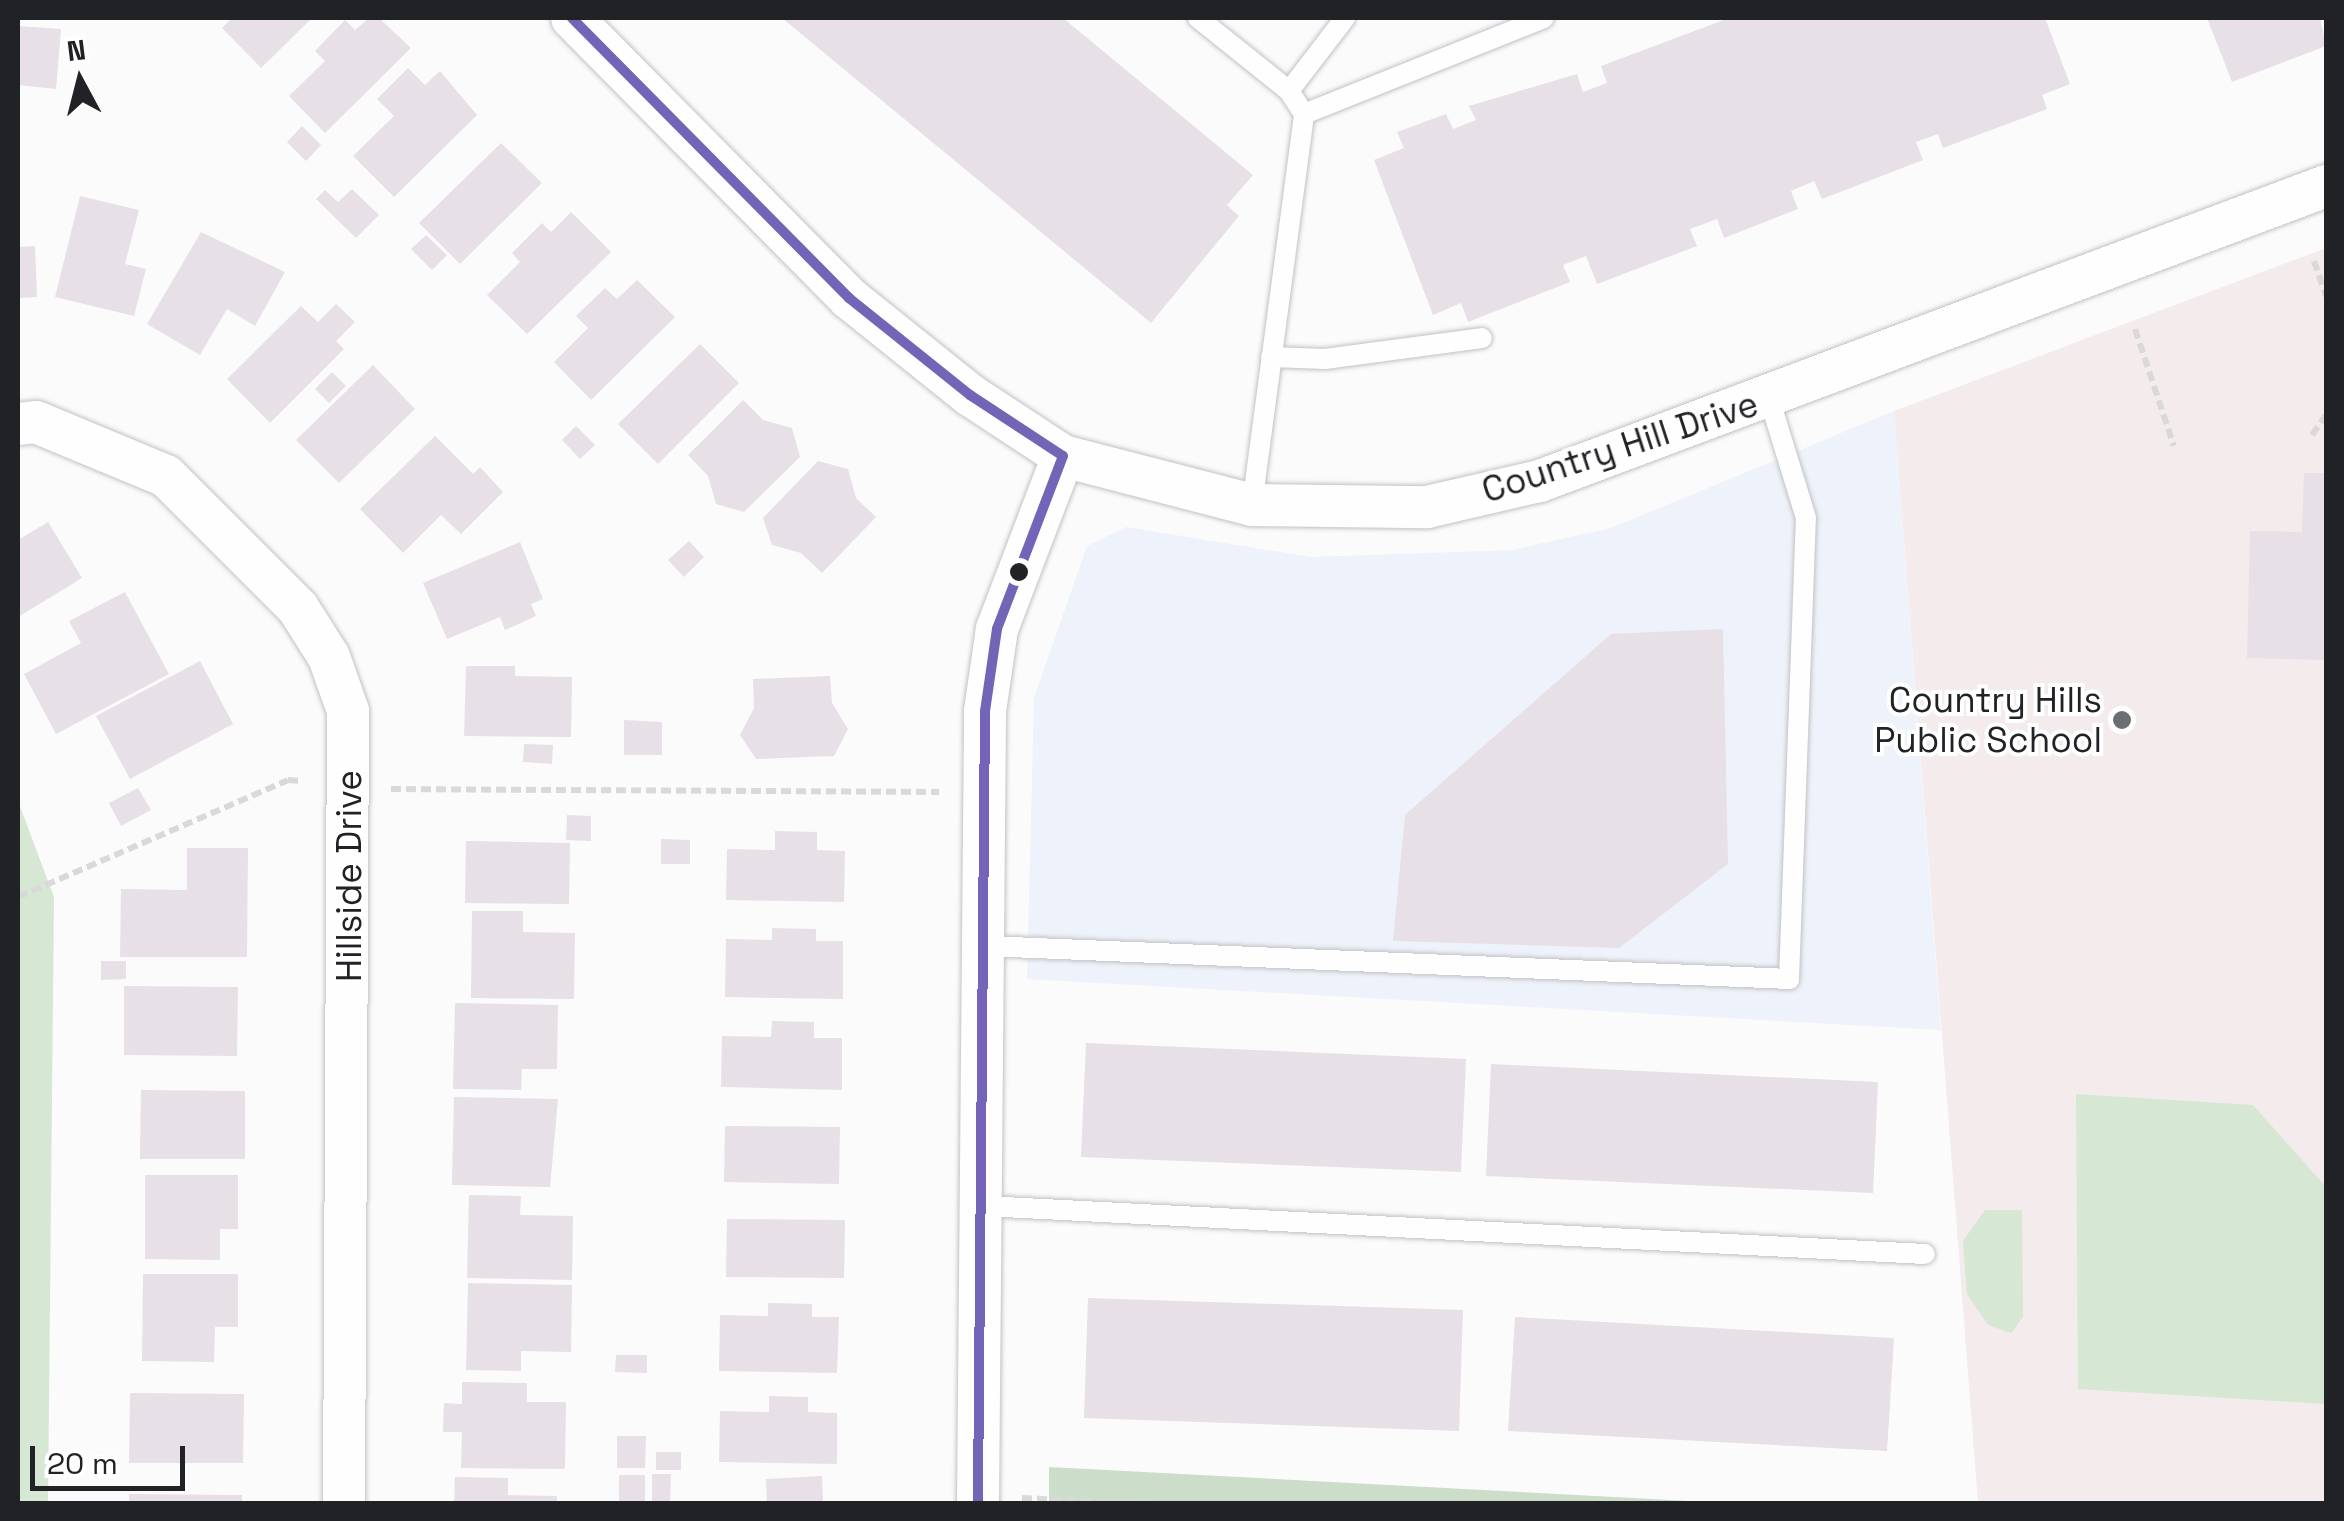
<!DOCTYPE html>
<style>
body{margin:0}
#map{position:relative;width:2344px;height:1521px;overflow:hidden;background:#fbfbfc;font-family:"Space Grotesk",sans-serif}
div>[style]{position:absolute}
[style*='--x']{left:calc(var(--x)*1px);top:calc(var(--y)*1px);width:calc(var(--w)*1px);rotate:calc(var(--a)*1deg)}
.built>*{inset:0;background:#eef2fa}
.education>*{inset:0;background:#f3ebec}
.green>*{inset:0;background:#d6e7d4}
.forest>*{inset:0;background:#ccddca}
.building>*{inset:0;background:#e7e0e6}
.path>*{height:6px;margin-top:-3px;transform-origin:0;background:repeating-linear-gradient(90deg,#d9d9d9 0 10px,transparent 0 15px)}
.roads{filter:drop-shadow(0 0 2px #c1c2c4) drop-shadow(0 0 2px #c1c2c4)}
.service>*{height:20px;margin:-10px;padding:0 10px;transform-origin:10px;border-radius:10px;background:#fefeff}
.minor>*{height:42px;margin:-21px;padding:0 21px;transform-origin:21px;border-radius:21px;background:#fefeff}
.bus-1>*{height:10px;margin:-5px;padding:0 5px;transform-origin:5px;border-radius:5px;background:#7364b8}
.dots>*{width:28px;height:28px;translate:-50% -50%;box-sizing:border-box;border:5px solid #fff;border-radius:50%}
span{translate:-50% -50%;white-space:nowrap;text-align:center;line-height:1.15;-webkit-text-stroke:8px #fff;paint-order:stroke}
.street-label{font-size:35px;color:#212226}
.poi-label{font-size:35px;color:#212226}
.right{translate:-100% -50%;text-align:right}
.frame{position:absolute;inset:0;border:20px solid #212226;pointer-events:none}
.north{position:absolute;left:30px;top:30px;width:100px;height:100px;-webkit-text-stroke:8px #fff;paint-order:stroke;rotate:353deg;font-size:28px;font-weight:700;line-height:40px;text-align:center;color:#212226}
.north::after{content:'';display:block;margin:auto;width:35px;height:45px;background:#212226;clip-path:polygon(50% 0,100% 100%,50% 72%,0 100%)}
.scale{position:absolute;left:30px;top:1446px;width:155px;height:45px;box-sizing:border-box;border:5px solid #212226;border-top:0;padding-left:12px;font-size:30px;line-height:35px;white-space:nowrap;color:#212226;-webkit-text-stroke:8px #fff;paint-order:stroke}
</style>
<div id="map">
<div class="built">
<div style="clip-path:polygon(1894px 411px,1941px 1030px,1027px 979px,1034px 698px,1087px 546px,1126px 527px,1311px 557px,1512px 550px,1611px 528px)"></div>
</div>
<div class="education">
<div style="clip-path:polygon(2326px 248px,2326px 1503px,1978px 1503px,1894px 411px)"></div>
</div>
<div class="green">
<div style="clip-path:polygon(18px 801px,54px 897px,48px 1504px,18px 1503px)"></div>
<div style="clip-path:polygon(2076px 1094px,2253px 1105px,2326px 1187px,2326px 1404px,2078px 1389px)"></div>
<div style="clip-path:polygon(1985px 1210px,2022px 1210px,2023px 1317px,2011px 1333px,1988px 1325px,1967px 1294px,1963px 1241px)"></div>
</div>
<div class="forest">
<div style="clip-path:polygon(1049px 1467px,1728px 1503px,1049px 1503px)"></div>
</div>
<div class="building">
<div style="clip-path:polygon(232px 18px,312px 18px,261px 68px,222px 28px)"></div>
<div style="clip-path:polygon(369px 18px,379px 18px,411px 48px,325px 133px,289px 96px,325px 61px,315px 51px,345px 20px,355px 30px)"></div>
<div style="clip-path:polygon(782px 18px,1063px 18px,1253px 175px,1227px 205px,1239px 216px,1151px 323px)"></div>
<div style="clip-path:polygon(1729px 18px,2045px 18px,2070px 84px,2042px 95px,2047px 109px,1943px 148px,1938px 134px,1916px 142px,1923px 160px,1822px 199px,1814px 181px,1791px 191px,1798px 209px,1724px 238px,1717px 219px,1690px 229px,1697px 246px,1597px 284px,1586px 256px,1563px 265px,1570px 282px,1468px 322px,1461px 303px,1433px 315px,1374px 160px,1404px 148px,1397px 132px,1446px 114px,1453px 129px,1476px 120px,1469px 106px,1577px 74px,1583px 92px,1607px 83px,1601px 66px)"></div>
<div style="clip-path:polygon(2207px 18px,2320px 18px,2326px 46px,2232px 82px)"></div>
<div style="clip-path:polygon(18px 26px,61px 29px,56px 89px,18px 85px)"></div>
<div style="clip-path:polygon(408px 68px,425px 85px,440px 71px,477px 115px,394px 197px,353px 156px,394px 116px,377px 99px)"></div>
<div style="clip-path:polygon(302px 126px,321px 145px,306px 161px,287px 142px)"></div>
<div style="clip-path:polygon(501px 143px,542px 183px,460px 264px,419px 223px)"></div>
<div style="clip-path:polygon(352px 189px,379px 215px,356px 238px,316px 199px,325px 190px,338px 202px)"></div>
<div style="clip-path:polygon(80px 196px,139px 210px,125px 264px,146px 269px,134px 316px,55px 297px)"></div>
<div style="clip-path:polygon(571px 212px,611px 252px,527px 334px,487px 295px,520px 262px,512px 253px,542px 223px,551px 232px)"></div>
<div style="clip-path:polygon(201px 232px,285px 272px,255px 326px,227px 309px,200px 355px,147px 324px)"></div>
<div style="clip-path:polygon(426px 235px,447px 255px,432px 270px,411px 249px)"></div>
<div style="clip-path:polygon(35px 246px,37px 297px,18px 298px,18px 247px)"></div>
<div style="clip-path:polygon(637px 280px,675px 317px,591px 400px,554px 362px,588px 328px,576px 316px,605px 288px,617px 299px)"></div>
<div style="clip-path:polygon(336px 304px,355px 322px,336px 341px,344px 349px,270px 423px,227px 379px,301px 306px,318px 322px)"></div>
<div style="clip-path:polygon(700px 344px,739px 383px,658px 464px,618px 424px)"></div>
<div style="clip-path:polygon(373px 365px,415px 409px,339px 483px,296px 440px)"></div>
<div style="clip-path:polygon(332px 372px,346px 386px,329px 403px,315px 389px)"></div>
<div style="clip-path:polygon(743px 400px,763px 420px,792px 428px,800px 457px,744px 512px,716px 504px,708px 476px,688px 455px)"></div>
<div style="clip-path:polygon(576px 426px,595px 445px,580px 459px,562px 440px)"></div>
<div style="clip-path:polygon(435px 436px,473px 474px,480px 467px,503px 492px,461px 534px,441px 515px,403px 553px,360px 509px)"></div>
<div style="clip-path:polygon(818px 461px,848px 469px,856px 498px,876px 517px,822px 573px,801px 553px,772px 545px,763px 518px)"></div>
<div style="clip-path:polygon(2304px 473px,2326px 473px,2326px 660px,2247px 658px,2250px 531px,2302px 532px)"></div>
<div style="clip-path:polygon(48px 522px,82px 578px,18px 617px,18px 540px)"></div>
<div style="clip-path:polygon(689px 541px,704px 557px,684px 577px,668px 560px)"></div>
<div style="clip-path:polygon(520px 542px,543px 599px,531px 604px,536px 616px,505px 630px,500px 617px,447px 639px,423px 583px)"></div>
<div style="clip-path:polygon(125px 592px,169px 674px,56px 734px,24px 674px,81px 643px,69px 621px)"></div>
<div style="clip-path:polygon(1723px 629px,1728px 864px,1619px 948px,1393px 941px,1405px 815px,1611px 634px)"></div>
<div style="clip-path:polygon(200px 661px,233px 724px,130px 779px,96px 716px)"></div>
<div style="clip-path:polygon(466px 666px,515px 666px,515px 676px,572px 677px,571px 737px,464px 736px)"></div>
<div style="clip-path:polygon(830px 676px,832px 703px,848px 729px,834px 756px,756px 759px,740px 735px,754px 708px,753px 679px)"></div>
<div style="clip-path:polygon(624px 720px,662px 722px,662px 755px,624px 755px)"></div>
<div style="clip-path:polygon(524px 744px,553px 745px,552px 764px,523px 762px)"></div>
<div style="clip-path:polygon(138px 788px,151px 810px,121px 826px,109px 803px)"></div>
<div style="clip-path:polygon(567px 815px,591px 816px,591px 841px,566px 840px)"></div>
<div style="clip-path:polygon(775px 831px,817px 832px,817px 850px,845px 851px,844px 902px,726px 900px,727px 849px,775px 850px)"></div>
<div style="clip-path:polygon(661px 839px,690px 840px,690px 864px,661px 864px)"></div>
<div style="clip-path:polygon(466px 841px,570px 843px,569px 904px,465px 903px)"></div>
<div style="clip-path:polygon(187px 848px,248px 848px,247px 957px,120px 957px,121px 889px,187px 890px)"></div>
<div style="clip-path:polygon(472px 911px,523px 911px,523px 932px,575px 933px,574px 999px,471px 998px)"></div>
<div style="clip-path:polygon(772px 928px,816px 929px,816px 941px,843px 941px,843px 999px,725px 997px,726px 939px,772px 940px)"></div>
<div style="clip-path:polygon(101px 961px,126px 961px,126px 979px,101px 980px)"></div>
<div style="clip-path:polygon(124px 986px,238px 987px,237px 1056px,124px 1055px)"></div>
<div style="clip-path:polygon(455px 1003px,558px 1005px,557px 1069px,522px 1069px,521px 1090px,453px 1089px)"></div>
<div style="clip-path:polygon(772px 1021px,814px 1022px,814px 1038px,842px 1038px,842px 1090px,721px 1087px,722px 1036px,771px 1037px)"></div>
<div style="clip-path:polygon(1086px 1043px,1466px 1059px,1461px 1172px,1081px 1157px)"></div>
<div style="clip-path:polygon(1491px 1064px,1878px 1082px,1873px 1193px,1486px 1176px)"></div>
<div style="clip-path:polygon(141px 1090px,245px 1091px,245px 1159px,140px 1159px)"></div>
<div style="clip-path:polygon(454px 1097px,558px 1099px,550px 1187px,452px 1185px)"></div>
<div style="clip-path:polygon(725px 1126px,840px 1127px,839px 1184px,724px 1182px)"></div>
<div style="clip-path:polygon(145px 1175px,238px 1175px,238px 1229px,220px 1229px,220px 1260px,145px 1259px)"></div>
<div style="clip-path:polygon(469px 1195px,521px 1196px,520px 1215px,573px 1216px,572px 1280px,467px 1278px)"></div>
<div style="clip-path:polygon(727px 1219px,845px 1220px,844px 1278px,726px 1277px)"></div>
<div style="clip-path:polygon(143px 1274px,238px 1274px,238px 1327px,215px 1327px,214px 1362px,142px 1361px)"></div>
<div style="clip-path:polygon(468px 1283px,572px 1285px,571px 1352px,521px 1351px,521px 1371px,466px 1370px)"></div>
<div style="clip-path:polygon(1088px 1298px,1463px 1310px,1459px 1431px,1084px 1418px)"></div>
<div style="clip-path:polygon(768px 1303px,812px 1304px,812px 1317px,839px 1317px,837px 1373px,719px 1371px,720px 1315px,768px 1316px)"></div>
<div style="clip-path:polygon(1515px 1317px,1894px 1338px,1887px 1451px,1508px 1431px)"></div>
<div style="clip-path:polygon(616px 1355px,647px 1355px,647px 1373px,615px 1372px)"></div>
<div style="clip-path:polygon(462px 1382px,527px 1383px,527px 1402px,566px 1402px,565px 1469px,461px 1468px,462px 1432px,443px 1432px,444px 1403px,462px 1404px)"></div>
<div style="clip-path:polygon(130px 1393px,244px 1394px,243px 1463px,129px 1463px)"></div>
<div style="clip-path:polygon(769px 1396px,808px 1397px,808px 1412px,837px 1413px,837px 1464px,719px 1462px,720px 1411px,769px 1412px)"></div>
<div style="clip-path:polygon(617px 1436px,646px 1436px,645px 1468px,617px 1468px)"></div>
<div style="clip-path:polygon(656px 1452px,681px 1452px,681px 1470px,656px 1470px)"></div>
<div style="clip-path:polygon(652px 1474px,671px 1474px,670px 1504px,652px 1504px)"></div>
<div style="clip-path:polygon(619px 1475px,645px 1475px,645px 1504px,619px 1504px)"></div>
<div style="clip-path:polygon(822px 1476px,823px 1504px,767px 1504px,766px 1479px)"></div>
<div style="clip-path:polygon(455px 1477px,508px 1478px,508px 1495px,557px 1496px,557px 1504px,454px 1504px)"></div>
<div style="clip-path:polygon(129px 1494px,242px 1495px,242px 1504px,129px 1504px)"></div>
</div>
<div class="path">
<div style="--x:2314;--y:261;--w:37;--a:71"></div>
<div style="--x:2135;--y:329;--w:123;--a:71.6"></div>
<div style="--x:2312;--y:435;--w:24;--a:-55"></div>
<div style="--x:391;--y:789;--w:548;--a:0.31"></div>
<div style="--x:18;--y:897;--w:294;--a:-23.4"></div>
<div style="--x:288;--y:780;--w:14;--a:4"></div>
<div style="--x:1022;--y:1498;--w:134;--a:2.6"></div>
</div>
<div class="roads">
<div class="service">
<div style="--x:1198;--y:18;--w:117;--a:38.7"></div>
<div style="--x:1289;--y:91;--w:27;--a:57"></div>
<div style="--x:1289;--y:91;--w:92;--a:-52.5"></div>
<div style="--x:1271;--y:357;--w:54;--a:2.1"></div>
<div style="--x:1325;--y:359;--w:158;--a:-7.6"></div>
<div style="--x:1252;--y:505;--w:394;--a:-82.4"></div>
<div style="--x:1304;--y:114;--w:258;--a:-21.8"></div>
<div style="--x:986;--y:946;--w:804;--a:2.35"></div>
<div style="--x:1789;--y:979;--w:461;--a:-87.9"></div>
<div style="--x:1806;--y:518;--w:126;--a:-107.1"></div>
<div style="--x:984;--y:1206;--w:942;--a:2.92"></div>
</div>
<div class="minor">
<div style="--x:572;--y:18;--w:394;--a:45.3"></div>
<div style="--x:849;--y:298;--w:155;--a:38.7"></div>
<div style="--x:970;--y:395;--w:111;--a:33.3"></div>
<div style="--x:1063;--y:456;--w:195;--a:14.5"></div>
<div style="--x:1252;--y:505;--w:175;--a:0.7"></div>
<div style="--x:1427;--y:507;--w:116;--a:-13"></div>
<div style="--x:1540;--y:481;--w:840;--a:-20.57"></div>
<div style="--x:18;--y:424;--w:18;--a:-6"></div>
<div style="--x:36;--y:422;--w:141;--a:22.6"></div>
<div style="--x:166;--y:476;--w:187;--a:45"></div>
<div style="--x:298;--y:608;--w:58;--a:57.7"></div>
<div style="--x:329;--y:657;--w:57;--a:70.6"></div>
<div style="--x:348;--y:711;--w:793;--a:90.29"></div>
<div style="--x:978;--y:1504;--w:793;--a:-89.49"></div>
<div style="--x:985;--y:711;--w:83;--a:-81.7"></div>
<div style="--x:997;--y:629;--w:185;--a:-69.1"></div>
</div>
</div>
<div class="bus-1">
<div style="--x:572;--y:18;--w:394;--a:45.3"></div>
<div style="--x:849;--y:298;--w:155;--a:38.7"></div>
<div style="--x:970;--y:395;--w:111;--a:33.3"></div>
<div style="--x:1063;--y:456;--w:185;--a:110.9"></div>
<div style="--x:997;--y:629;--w:83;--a:98.3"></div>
<div style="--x:985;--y:711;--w:793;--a:90.51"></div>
</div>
<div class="dots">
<div style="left:1019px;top:572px;background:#212226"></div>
<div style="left:2122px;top:720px;background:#6d6e71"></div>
</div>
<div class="street-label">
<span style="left:1620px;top:447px;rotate:-18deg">Country Hill Drive</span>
<span style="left:349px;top:876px;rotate:-90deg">Hillside Drive</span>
</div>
<div class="poi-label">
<span class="right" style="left:2102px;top:720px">Country Hills<br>Public School</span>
</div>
<div class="frame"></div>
<div class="north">N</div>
<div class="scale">20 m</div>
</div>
